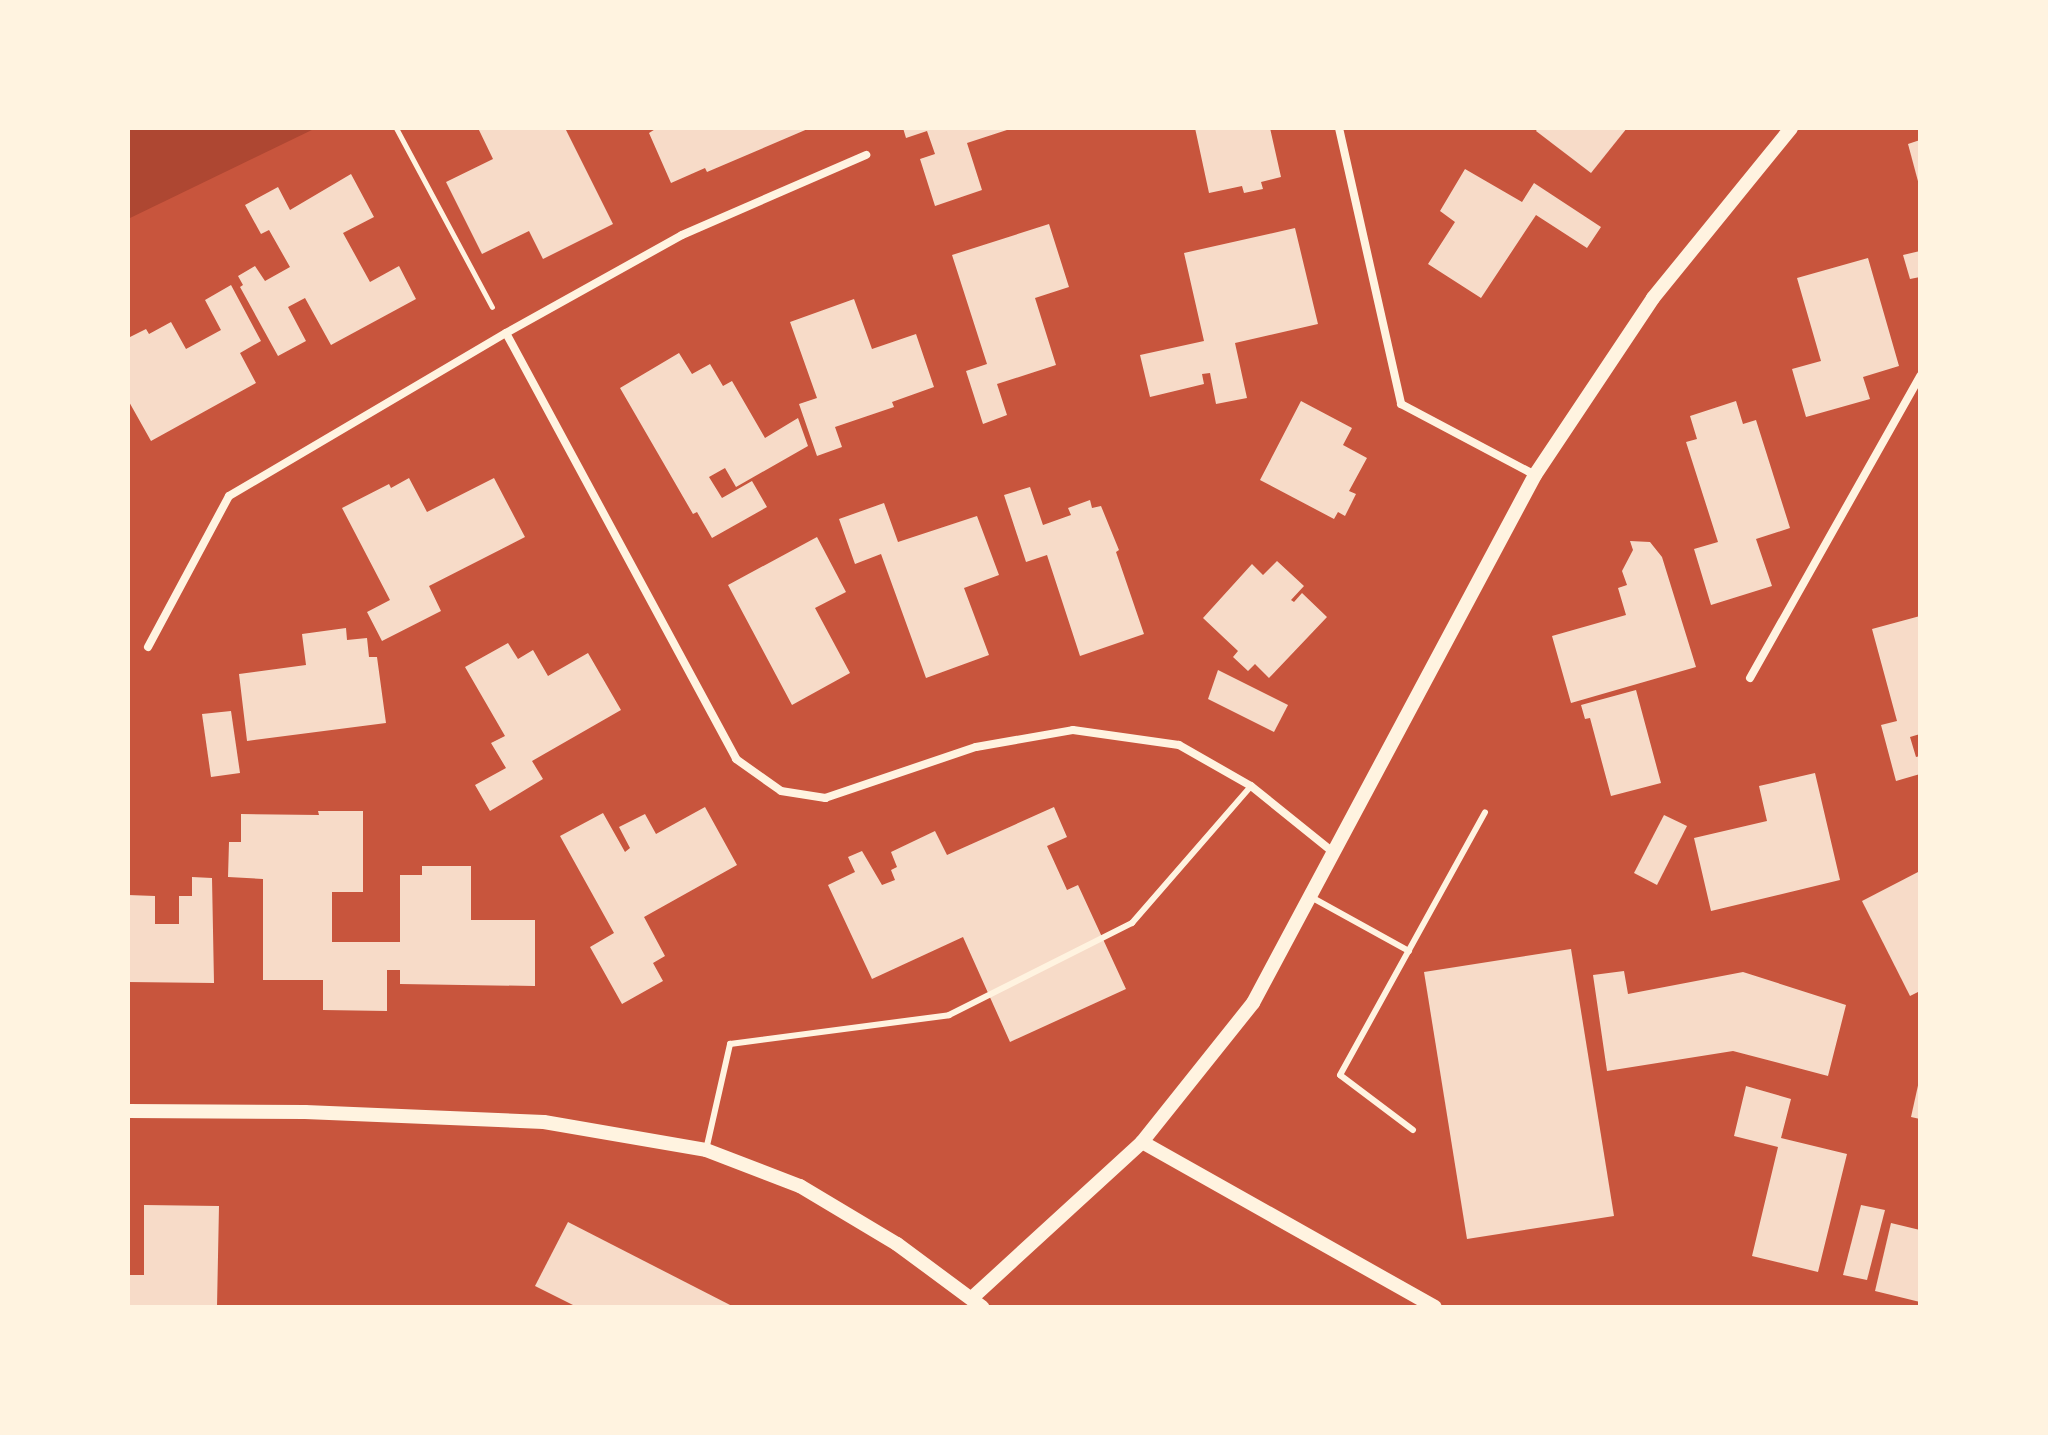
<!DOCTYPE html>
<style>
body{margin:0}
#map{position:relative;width:2048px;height:1435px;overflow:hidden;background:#c8553d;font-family:Helvetica,sans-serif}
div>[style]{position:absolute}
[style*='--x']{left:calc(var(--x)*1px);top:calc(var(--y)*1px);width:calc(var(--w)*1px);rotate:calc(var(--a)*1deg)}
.green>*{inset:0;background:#ae4732}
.building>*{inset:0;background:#f7dbc8}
.path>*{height:5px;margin:-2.5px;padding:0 2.5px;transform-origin:2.5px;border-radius:2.5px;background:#fff3e0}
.service>*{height:6px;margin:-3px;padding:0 3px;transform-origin:3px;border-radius:3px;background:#fff3e0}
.minor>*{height:8px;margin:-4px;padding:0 4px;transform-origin:4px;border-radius:4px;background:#fff3e0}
.tertiary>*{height:14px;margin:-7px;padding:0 7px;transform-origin:7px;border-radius:7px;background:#fff3e0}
span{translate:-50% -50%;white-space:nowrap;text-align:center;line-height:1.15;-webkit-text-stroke:6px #fff3e0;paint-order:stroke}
.frame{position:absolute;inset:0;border:130px solid #fff3e0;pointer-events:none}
</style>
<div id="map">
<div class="green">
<div style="clip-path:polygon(128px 128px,316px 128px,128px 219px)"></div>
</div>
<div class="building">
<div style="clip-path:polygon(478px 128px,565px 128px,613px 224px,543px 259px,529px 231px,482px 254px,446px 182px,493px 159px)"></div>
<div style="clip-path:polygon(657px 128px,810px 128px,707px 172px,705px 168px,671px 183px,649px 133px)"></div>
<div style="clip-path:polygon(903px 128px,1010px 128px,1010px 129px,967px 143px,982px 190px,935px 206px,920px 159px,935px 154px,927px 131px,906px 138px)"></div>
<div style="clip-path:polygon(1195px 128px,1270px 128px,1281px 177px,1261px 182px,1263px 189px,1244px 193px,1242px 186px,1209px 193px)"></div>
<div style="clip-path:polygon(1538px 128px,1627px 128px,1591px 173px,1536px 131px)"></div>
<div style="clip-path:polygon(1920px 140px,1920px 185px,1919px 185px,1908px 144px)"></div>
<div style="clip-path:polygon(1465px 169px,1522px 202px,1534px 183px,1601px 227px,1587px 248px,1536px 215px,1481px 298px,1428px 264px,1455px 222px,1440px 211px)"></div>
<div style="clip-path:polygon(351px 174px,374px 217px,343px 233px,370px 282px,399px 266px,416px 299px,331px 345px,305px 298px,288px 307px,306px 341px,278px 356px,240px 287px,243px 285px,238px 276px,255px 266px,265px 281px,290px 267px,269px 230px,261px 234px,245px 205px,278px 187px,290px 210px)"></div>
<div style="clip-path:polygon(1049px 224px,1069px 287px,1035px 298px,1056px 365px,997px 384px,1007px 415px,983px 424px,966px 371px,987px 364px,952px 255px)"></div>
<div style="clip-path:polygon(1295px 228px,1318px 324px,1235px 343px,1247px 398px,1216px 404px,1210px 373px,1202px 374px,1204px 384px,1150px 397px,1140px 355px,1204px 341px,1184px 253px)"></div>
<div style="clip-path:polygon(1920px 251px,1920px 277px,1910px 279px,1903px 255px)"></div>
<div style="clip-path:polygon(1868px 258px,1899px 366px,1863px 377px,1870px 399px,1806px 417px,1792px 369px,1821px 361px,1797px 278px)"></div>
<div style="clip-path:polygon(231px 285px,261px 341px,240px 353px,256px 383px,151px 441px,128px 400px,128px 338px,146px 329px,149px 334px,171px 322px,186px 349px,221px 330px,205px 300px)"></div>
<div style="clip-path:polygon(854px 299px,872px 349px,916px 334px,934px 387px,892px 402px,894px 407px,835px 427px,842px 447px,817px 456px,799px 404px,817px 398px,790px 322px)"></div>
<div style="clip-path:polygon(679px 353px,692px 374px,710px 364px,723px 386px,732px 381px,765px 438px,798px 418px,808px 446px,736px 487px,725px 468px,709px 477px,722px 498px,752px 481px,767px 507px,712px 538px,697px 512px,693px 514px,620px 388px)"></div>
<div style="clip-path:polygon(1301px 401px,1352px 428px,1343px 445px,1367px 458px,1349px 491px,1356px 494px,1345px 516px,1338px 512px,1334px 519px,1260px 480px)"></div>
<div style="clip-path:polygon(1736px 401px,1743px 424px,1756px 420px,1790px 528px,1756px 539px,1772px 586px,1711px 605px,1694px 549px,1718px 542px,1686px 442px,1697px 439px,1690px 416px)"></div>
<div style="clip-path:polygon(409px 478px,427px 512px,494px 478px,525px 537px,429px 586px,441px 611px,382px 641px,367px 612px,390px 600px,342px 508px,389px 484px,391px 488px)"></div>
<div style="clip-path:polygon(1030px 487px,1043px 525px,1071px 515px,1068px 508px,1090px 500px,1092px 508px,1101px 506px,1119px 550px,1116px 552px,1144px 634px,1080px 656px,1047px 555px,1026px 562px,1004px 495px)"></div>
<div style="clip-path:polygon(884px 503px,898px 542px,977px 516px,999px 575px,964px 588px,989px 655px,926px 678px,881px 554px,855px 564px,839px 519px)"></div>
<div style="clip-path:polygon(817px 537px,846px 592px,815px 608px,850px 673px,792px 705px,728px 585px)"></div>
<div style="clip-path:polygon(1630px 541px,1650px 542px,1662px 557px,1696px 667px,1571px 703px,1552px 636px,1626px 615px,1618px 588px,1627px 585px,1622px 571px,1633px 550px)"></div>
<div style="clip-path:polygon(1277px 561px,1304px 586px,1291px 600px,1294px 602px,1302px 593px,1327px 617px,1269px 678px,1255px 664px,1248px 671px,1233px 657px,1238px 651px,1203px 618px,1252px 564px,1263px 575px)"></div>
<div style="clip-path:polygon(1920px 616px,1920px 734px,1910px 737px,1916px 757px,1920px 756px,1920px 774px,1896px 781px,1881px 725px,1897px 721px,1872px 629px)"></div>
<div style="clip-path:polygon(346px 628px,347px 640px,367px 638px,369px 657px,377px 657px,386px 723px,247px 741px,239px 674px,306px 665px,302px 634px)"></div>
<div style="clip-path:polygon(508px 643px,518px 659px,533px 650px,548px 676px,588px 653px,621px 710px,532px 761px,543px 779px,490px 811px,475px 785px,506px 768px,491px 743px,505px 736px,465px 667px)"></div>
<div style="clip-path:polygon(1218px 670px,1288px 705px,1274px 732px,1208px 699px)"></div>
<div style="clip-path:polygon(1636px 690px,1661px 783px,1611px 796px,1590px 718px,1585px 719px,1581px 705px)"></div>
<div style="clip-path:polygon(231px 711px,240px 773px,211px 777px,202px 714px)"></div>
<div style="clip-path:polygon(1815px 773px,1840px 880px,1711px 911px,1694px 838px,1767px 821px,1759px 786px)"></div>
<div style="clip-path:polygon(705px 807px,737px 865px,644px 917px,665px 956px,653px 963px,663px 981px,622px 1004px,590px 947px,614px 933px,560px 836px,603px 813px,625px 852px,630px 848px,619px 827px,645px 814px,656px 834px)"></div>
<div style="clip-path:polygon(1054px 807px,1067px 837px,1047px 846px,1067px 890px,1078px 885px,1126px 989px,1010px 1042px,963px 937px,872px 979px,828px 885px,855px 872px,848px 857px,862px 851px,882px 885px,895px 880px,891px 870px,897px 867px,891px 852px,935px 831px,947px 855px)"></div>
<div style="clip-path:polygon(318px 811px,363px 811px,363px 892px,332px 892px,332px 942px,400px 942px,400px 875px,422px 875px,422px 866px,471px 866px,471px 920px,535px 920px,535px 986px,400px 984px,400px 970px,387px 970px,387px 1011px,323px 1010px,323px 980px,263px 980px,263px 879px,228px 877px,229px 842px,241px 842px,241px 814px,319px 815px)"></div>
<div style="clip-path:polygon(1664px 815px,1687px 826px,1657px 885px,1634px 873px)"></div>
<div style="clip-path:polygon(1920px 871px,1920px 991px,1910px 996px,1862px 901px)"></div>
<div style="clip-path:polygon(192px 877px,212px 878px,214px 983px,128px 982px,128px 895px,155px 896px,155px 924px,179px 924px,179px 896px,192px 896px)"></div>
<div style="clip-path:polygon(1571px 949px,1614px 1216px,1467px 1239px,1424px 972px)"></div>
<div style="clip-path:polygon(1624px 971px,1628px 994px,1743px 972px,1846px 1005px,1828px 1076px,1733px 1051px,1607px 1071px,1593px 975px)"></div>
<div style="clip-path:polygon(1919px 1081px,1920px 1082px,1920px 1119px,1911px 1117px)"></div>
<div style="clip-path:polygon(1746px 1086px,1791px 1099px,1781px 1138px,1847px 1154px,1818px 1272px,1752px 1256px,1778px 1147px,1734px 1136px)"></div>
<div style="clip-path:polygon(144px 1205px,219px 1206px,217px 1307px,128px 1307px,128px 1275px,144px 1275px)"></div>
<div style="clip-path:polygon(1861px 1205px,1885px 1210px,1867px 1280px,1843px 1275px)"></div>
<div style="clip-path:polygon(568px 1222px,734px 1307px,577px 1307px,535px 1286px)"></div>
<div style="clip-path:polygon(1891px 1223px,1920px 1230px,1920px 1302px,1875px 1291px)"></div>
</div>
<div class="path">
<div style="--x:396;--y:128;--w:203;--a:61.8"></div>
</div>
<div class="service">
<div style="--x:1311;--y:897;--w:112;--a:28.9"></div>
<div style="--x:1413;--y:1130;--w:91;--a:-143"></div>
<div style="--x:1340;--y:1075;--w:300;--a:-61.1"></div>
<div style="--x:706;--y:1150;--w:109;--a:-77.2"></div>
<div style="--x:730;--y:1044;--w:221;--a:-7.5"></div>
<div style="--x:949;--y:1015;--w:205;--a:-26.7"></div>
<div style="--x:1132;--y:923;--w:181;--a:-49"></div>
</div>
<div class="minor">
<div style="--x:1339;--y:128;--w:283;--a:77.3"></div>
<div style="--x:1401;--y:404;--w:152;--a:27.9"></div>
<div style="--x:506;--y:333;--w:484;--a:61.6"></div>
<div style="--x:736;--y:759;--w:55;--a:35.4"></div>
<div style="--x:781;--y:791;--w:45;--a:9"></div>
<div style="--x:825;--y:798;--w:159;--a:-18.7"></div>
<div style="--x:976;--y:747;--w:98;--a:-9.9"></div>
<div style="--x:1073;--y:730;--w:107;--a:8.1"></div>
<div style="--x:1179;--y:745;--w:83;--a:29.7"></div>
<div style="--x:1251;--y:786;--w:107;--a:38.9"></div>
<div style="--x:148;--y:647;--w:171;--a:-61.8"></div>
<div style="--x:229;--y:496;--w:321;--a:-30.5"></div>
<div style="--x:506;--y:333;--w:201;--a:-29.1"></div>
<div style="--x:682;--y:235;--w:201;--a:-23.5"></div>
<div style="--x:1750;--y:678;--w:347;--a:-60.6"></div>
</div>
<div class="tertiary">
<div style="--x:128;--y:1111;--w:177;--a:0.3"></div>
<div style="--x:305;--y:1112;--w:239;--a:2.4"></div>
<div style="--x:544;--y:1122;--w:164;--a:9.8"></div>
<div style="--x:706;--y:1150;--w:101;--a:21"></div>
<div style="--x:800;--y:1186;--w:113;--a:30.9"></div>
<div style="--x:897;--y:1244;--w:106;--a:36.5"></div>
<div style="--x:1142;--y:1142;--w:336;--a:29.4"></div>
<div style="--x:973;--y:1297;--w:229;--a:-42.5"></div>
<div style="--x:1142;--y:1142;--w:178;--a:-51.4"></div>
<div style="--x:1253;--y:1003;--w:599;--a:-61.89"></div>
<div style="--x:1535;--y:475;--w:213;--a:-56.3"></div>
<div style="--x:1653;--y:298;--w:219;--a:-50.9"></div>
</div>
<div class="frame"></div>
</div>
